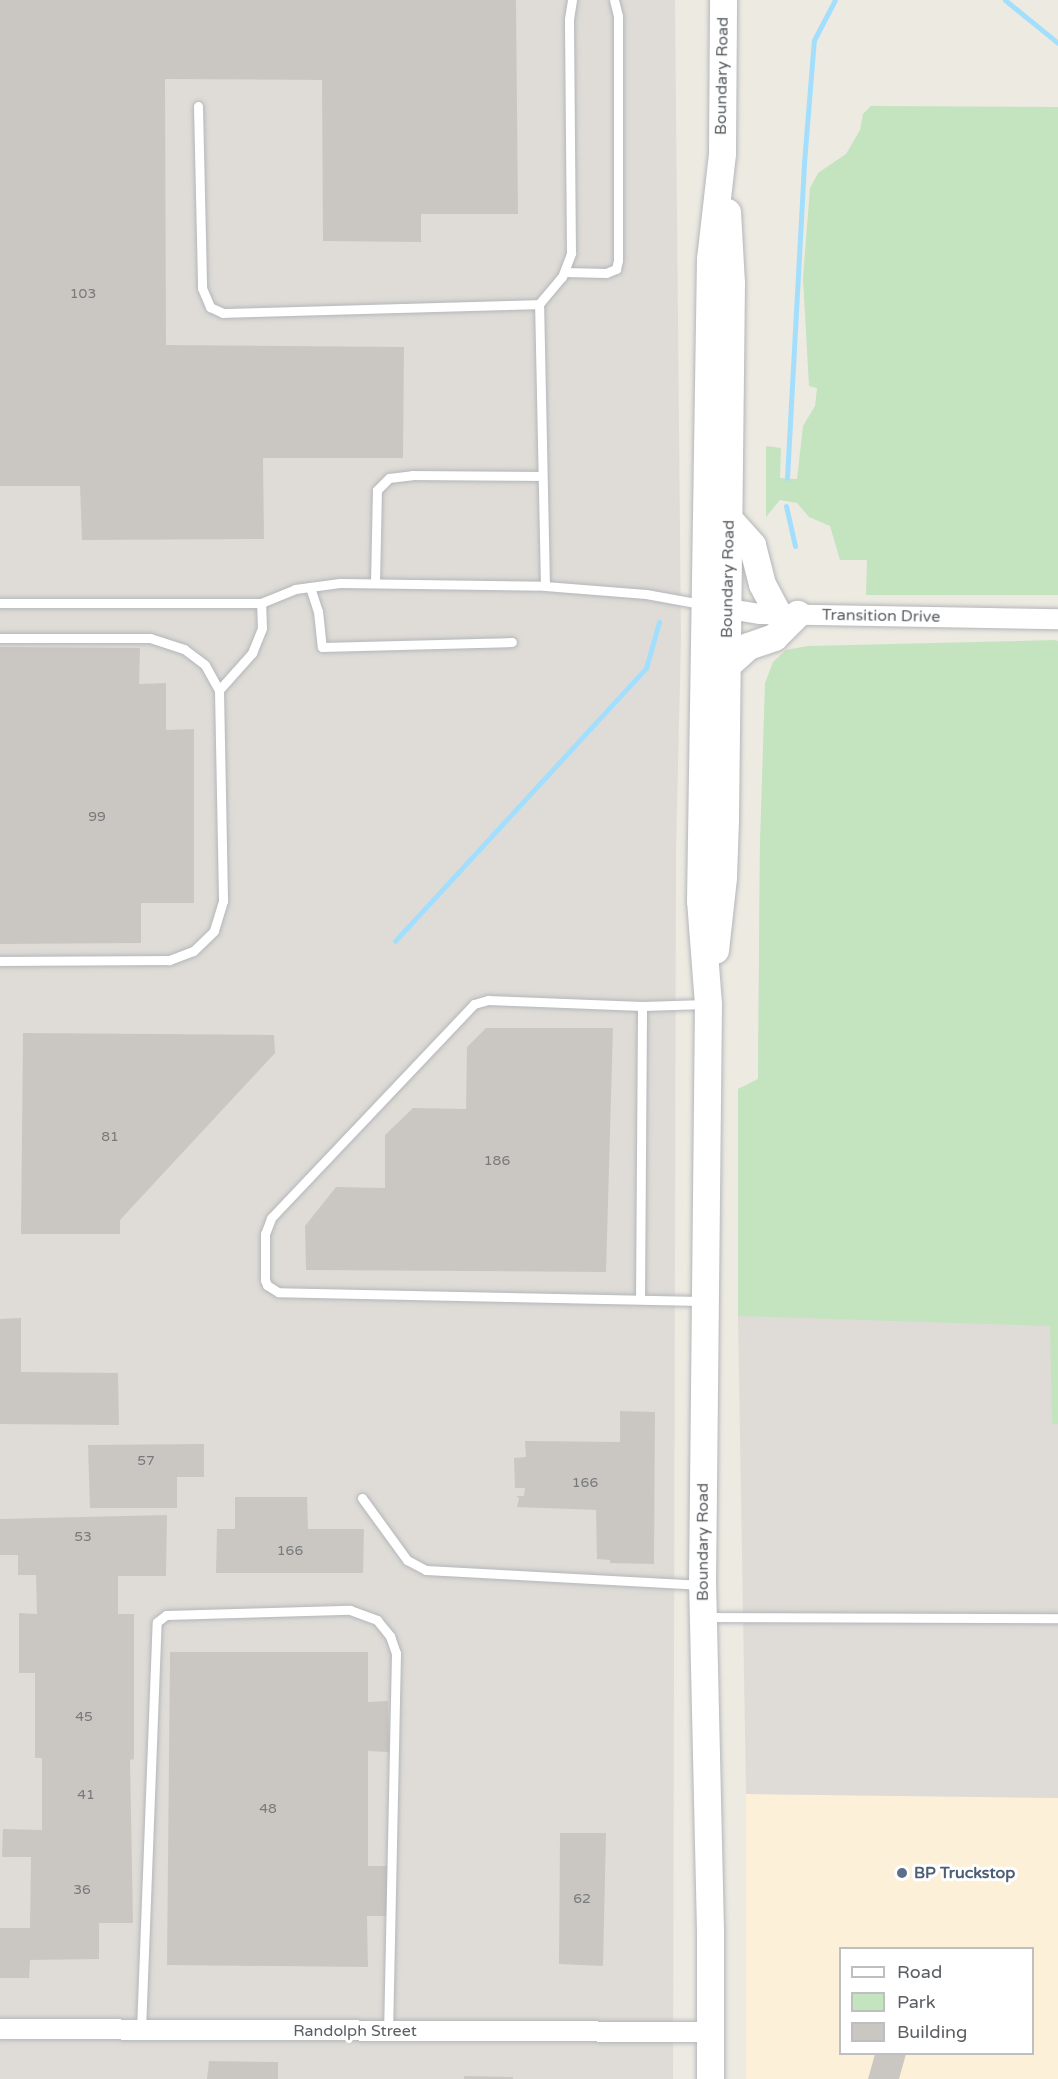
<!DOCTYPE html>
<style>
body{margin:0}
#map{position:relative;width:1058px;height:2079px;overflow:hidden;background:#edeae2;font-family:"Varela Round",sans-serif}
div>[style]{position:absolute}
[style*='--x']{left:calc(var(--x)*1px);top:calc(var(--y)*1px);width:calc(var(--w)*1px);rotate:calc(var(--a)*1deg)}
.commercial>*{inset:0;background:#fdf0d8}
.industrial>*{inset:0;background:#dfdcd7}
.green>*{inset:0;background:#c3e4bf}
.stream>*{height:5px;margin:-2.5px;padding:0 2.5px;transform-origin:2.5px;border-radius:2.5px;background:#a3dffd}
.building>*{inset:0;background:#cac7c2}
.roads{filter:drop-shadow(0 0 2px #b3b6ba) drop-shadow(0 0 2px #b3b6ba)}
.service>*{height:9px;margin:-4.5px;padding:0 4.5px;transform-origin:4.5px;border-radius:4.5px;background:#fff}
.minor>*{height:20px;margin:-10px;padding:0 10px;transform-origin:10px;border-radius:10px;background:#fff}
.secondary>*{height:27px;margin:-13.5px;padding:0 13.5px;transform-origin:13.5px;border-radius:13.5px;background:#fff}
.dots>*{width:16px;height:16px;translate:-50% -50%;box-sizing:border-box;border:3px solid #fff;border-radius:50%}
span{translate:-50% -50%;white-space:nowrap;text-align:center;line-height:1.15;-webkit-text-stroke:6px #fff;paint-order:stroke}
.number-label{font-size:14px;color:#77797b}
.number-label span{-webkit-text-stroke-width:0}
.street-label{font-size:16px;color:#5b5f63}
.service-label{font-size:16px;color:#4e5e75;font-weight:700}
.left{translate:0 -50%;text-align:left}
.legend{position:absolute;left:839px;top:1947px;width:195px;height:108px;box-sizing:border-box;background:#fff;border:2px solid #bdbfc1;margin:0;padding:8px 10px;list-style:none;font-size:18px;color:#5b5f63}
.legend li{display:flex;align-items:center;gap:12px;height:30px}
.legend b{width:30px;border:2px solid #bdbfc1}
</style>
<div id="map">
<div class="commercial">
<div style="clip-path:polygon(evenodd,746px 1794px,1058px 1798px,1058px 2079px,746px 2079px,746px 1794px,840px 1948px,1032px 1948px,1032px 2054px,840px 2054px,840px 1948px)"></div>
</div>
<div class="industrial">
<div style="clip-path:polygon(0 0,675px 0,681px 639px,676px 852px,673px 2079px,0 2079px)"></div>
<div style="clip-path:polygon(1058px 841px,1058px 1798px,746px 1794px,738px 1316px,738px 1089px,758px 1079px,760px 842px)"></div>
</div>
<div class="green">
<div style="clip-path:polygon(871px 106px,1058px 107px,1058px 595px,866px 595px,867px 560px,840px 560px,830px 526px,809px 517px,797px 503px,780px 500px,766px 517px,766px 446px,781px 448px,780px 478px,797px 479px,803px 426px,815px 406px,817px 388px,809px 386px,803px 278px,810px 188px,818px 173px,846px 154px,860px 130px,863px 114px)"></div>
<div style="clip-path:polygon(1056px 640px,1058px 641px,1058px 1424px,1052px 1424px,1050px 1326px,738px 1316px,738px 1089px,758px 1079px,760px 842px,765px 683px,773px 662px,786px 650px,808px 646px)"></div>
</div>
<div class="stream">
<div style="--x:1005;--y:0;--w:68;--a:39.1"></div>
<div style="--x:787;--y:478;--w:315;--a:-86.9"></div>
<div style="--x:804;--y:163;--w:123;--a:-85.4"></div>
<div style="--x:814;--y:40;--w:45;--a:-62.3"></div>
<div style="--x:786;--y:506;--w:41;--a:77.3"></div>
<div style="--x:395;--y:941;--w:371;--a:-47.4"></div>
<div style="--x:646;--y:668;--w:48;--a:-74.2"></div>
</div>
<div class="building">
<div style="clip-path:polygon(0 0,516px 0,518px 214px,421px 214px,421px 242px,323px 241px,322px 80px,165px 79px,166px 345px,404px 347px,403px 458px,263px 458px,264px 539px,82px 540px,80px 486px,0 486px)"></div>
<div style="clip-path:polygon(0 647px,140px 648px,139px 684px,166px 683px,166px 730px,194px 729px,194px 903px,141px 903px,141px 943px,0 944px)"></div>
<div style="clip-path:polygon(486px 1028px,613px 1028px,606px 1272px,306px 1270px,305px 1226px,336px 1187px,385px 1188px,385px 1135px,413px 1108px,466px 1109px,467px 1047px)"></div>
<div style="clip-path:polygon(23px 1033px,274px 1035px,275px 1053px,120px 1220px,120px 1234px,21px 1234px)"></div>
<div style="clip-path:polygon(21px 1318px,21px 1372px,118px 1373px,119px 1425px,0 1424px,0 1319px)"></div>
<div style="clip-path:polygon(620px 1411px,655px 1412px,654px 1564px,610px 1563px,610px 1560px,597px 1559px,596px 1510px,517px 1507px,519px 1498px,516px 1496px,524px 1496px,525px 1488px,515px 1488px,514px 1458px,526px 1457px,525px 1441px,620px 1442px)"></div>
<div style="clip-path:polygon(204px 1444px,204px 1477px,177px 1477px,177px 1508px,90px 1508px,88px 1445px)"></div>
<div style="clip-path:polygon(235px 1497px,307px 1497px,308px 1529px,364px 1529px,363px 1573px,216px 1573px,217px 1529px,235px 1529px)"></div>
<div style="clip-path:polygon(167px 1515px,166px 1576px,118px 1576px,118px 1614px,134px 1614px,134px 1759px,130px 1760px,133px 1923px,99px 1923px,99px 1959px,30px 1960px,29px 1978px,0 1978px,0 1928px,30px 1928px,31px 1857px,2px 1857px,3px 1829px,42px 1830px,42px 1758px,35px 1758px,35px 1673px,19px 1673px,19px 1613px,37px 1614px,36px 1575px,18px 1575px,18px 1555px,0 1555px,0 1519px)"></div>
<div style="clip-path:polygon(170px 1652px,368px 1652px,368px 1702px,388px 1701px,389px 1752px,368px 1751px,368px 1866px,388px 1866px,389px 1916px,367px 1916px,368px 1967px,167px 1965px)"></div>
<div style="clip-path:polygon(560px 1833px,606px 1833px,603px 1966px,559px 1964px)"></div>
<div style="clip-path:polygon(875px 2054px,906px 2054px,899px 2079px,868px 2079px)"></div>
<div style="clip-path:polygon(209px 2061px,278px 2062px,278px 2079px,207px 2079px)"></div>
<div style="clip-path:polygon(464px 2076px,513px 2077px,513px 2079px,464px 2079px)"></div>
</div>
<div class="roads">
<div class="service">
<div style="--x:198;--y:106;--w:182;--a:88.7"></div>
<div style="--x:202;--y:288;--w:21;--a:67"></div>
<div style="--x:210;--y:307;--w:14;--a:25"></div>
<div style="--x:223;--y:313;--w:316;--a:-1.6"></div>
<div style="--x:565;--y:272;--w:41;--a:1.4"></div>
<div style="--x:606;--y:273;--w:11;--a:-22"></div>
<div style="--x:616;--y:269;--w:9;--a:-77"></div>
<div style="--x:618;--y:260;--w:244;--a:-90"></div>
<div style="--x:618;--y:16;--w:16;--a:-104"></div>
<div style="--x:375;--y:583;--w:93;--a:-88.8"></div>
<div style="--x:377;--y:490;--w:17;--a:-45"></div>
<div style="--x:389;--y:478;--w:23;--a:-7"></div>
<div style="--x:412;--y:475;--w:130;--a:0.4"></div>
<div style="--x:545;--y:586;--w:282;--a:-91.2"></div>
<div style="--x:539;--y:304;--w:35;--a:-50"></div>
<div style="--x:562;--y:277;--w:26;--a:-69"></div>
<div style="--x:571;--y:253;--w:234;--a:-90.5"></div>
<div style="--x:569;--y:19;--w:19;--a:-81"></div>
<div style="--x:310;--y:587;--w:25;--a:72"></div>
<div style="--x:318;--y:611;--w:36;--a:84"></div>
<div style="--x:322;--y:647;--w:190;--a:-1.5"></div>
<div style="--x:0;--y:603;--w:261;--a:0"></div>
<div style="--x:261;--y:603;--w:37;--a:-22"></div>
<div style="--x:295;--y:589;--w:45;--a:-7.6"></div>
<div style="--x:340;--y:583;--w:205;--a:0.8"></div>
<div style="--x:545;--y:586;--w:101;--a:4.5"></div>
<div style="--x:646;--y:594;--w:56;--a:10.3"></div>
<div style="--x:0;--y:638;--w:150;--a:0"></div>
<div style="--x:150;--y:638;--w:36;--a:18"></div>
<div style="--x:184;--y:649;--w:26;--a:37"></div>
<div style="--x:205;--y:665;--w:29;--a:61"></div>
<div style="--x:219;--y:690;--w:211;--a:88.9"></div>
<div style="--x:223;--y:901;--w:31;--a:107"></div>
<div style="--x:214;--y:931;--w:29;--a:136"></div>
<div style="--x:193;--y:951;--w:26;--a:159"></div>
<div style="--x:169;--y:960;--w:169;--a:179.7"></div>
<div style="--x:219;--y:690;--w:50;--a:-48.3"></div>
<div style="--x:252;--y:653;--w:27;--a:-68"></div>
<div style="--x:262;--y:628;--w:25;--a:-92"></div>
<div style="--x:640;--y:1299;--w:293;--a:-89.6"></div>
<div style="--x:701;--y:1301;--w:423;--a:-178.8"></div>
<div style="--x:278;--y:1292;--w:13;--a:-148"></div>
<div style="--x:267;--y:1285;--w:5;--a:-112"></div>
<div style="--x:265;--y:1280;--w:46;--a:-90"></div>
<div style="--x:265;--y:1234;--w:17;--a:-69"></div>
<div style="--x:271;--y:1218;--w:295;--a:-46.5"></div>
<div style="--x:474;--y:1004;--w:15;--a:-16"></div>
<div style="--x:488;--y:1000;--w:154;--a:2.2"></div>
<div style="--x:642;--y:1006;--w:64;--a:-1.8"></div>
<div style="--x:362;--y:1498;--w:77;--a:54"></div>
<div style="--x:407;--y:1560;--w:21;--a:28"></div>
<div style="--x:426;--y:1570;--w:273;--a:3.1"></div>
<div style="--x:705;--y:1617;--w:353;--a:0.2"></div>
<div style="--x:141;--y:2030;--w:408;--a:-87.8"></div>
<div style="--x:157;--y:1622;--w:11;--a:-38"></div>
<div style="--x:166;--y:1615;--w:184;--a:-1.6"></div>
<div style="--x:350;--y:1610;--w:29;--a:20"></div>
<div style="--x:377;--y:1620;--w:21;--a:51"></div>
<div style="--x:390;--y:1636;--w:18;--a:71"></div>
<div style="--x:396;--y:1653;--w:378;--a:91.2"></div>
</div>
<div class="minor">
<div style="--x:717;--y:607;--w:44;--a:9.2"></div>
<div style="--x:760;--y:614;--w:298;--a:1"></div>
<div style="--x:0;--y:2029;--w:710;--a:0.24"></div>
</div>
<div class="secondary">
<div style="--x:728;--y:518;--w:36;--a:48"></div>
<div style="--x:752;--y:545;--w:40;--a:75.6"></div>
<div style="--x:762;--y:584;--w:34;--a:62"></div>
<div style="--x:727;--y:665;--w:28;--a:-42"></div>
<div style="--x:748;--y:646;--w:28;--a:-19"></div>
<div style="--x:774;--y:637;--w:33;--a:-45"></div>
<div style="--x:715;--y:950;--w:73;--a:-83.7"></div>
<div style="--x:723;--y:877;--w:58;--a:-88"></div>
<div style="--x:725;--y:819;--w:536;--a:-89.36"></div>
<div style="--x:731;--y:283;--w:71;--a:-93.2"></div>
<div style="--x:710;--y:2079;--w:148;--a:-90"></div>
<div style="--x:710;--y:1931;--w:346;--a:-91.3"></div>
<div style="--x:702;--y:1585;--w:581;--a:-89.41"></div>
<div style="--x:708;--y:1004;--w:103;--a:-94.4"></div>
<div style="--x:700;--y:901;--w:642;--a:-89.11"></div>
<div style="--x:710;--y:259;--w:107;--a:-83.5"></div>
<div style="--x:722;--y:153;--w:153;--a:-89.6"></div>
</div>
</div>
<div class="dots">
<div style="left:902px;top:1873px;background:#5c6f8a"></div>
</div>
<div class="number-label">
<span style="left:83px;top:294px">103</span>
<span style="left:97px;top:817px">99</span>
<span style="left:110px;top:1137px">81</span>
<span style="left:497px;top:1161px">186</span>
<span style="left:146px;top:1461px">57</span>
<span style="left:585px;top:1483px">166</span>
<span style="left:83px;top:1537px">53</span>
<span style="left:290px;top:1551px">166</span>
<span style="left:84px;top:1717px">45</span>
<span style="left:86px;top:1795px">41</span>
<span style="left:268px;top:1809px">48</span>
<span style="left:82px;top:1890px">36</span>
<span style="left:582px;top:1899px">62</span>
</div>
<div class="street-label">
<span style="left:722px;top:76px;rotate:-89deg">Boundary Road</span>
<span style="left:728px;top:579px;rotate:-89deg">Boundary Road</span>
<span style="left:881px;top:616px;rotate:1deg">Transition Drive</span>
<span style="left:703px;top:1542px;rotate:-90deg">Boundary Road</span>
<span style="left:355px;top:2031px">Randolph Street</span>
</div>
<div class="service-label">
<span class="left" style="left:914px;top:1873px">BP Truckstop</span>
</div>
<ul class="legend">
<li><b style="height:8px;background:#fff"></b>Road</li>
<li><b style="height:16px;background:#c3e4bf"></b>Park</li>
<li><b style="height:16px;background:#cac7c2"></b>Building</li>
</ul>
</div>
